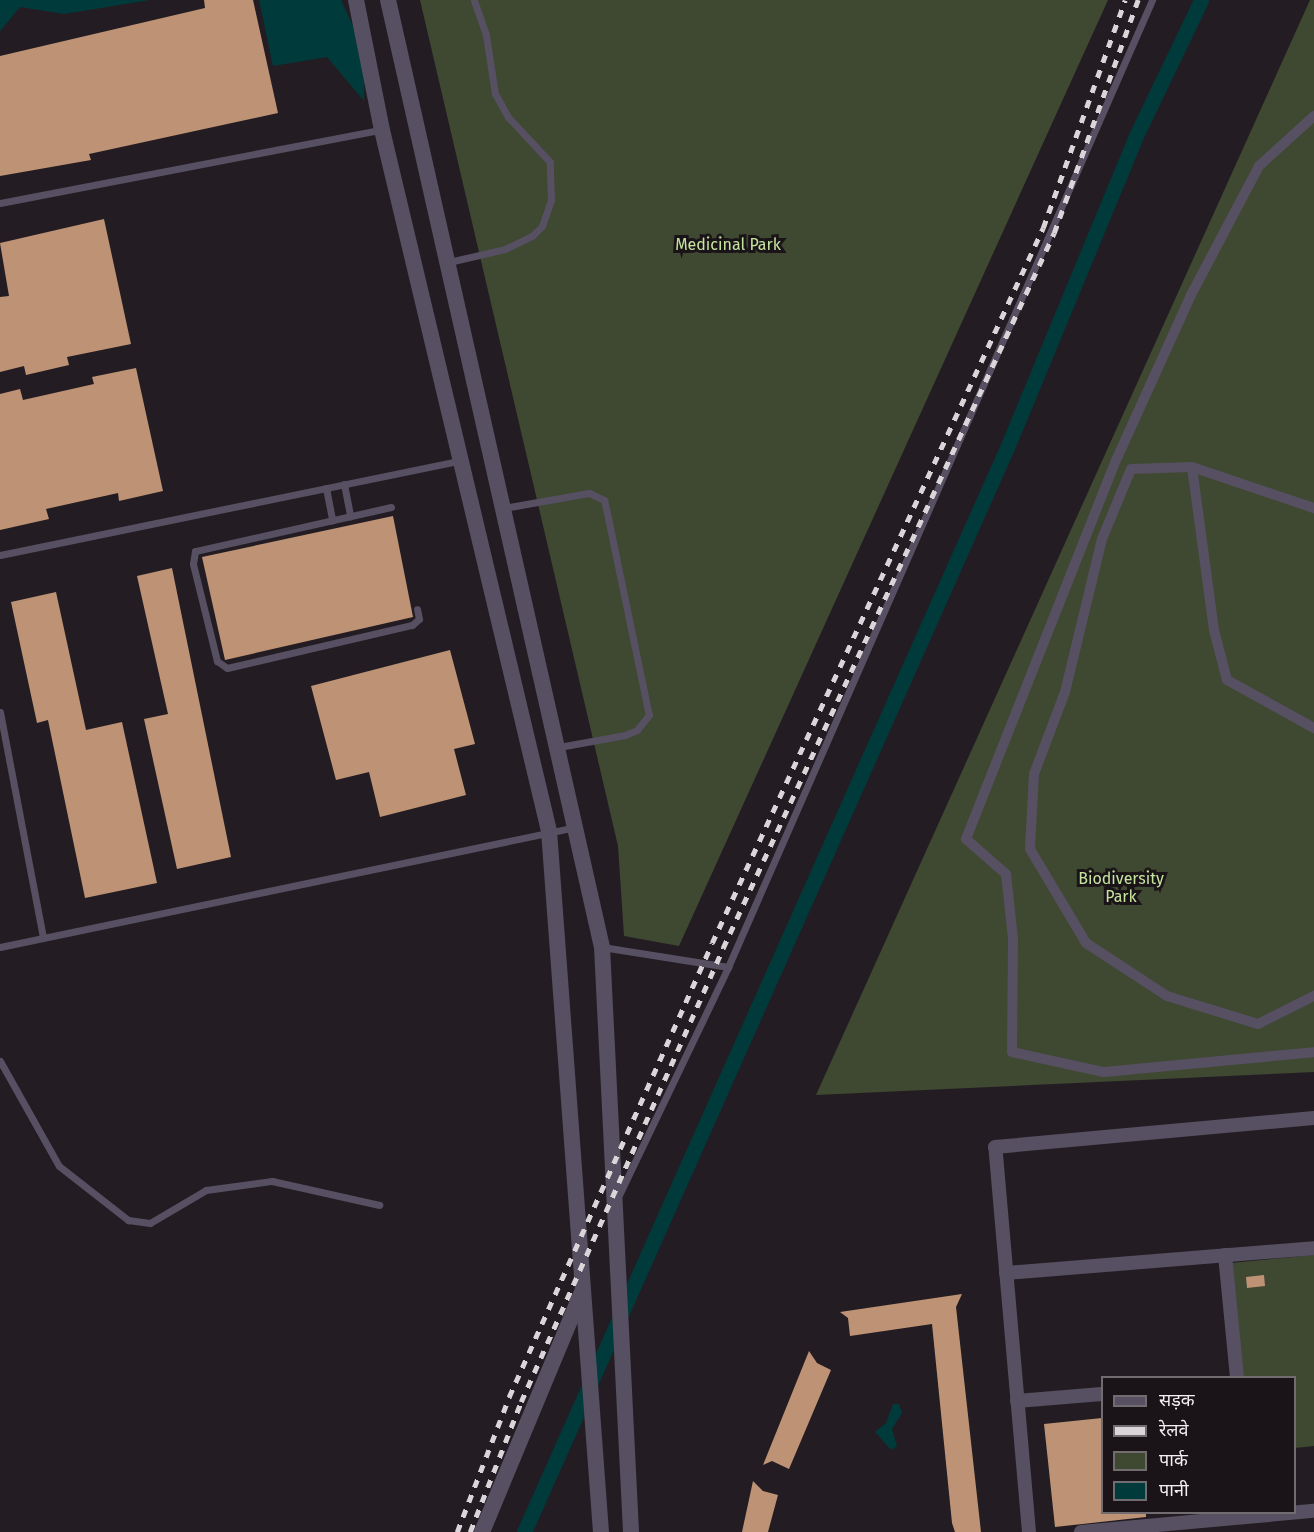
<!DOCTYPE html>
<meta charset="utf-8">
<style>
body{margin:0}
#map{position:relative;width:1314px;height:1532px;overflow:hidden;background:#231d23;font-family:"Fira Sans","Noto Sans Devanagari",sans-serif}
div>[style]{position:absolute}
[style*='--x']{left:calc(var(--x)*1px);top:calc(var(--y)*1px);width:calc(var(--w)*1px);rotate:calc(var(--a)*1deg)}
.green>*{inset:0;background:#3f4831}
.water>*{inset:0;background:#003a3b}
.canal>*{height:15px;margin:-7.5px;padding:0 7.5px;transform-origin:7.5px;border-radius:7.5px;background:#003a3b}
.building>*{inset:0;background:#be9375}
.service>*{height:7px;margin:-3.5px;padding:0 3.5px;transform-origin:3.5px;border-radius:3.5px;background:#565062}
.pedestrian>*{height:10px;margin:-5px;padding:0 5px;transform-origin:5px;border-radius:5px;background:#565062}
.minor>*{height:14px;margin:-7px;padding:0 7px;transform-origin:7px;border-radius:7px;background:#565062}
.tertiary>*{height:16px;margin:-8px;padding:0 8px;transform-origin:8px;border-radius:8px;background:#565062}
.rail>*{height:4.5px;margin-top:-2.25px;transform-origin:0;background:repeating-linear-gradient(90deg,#d9d5d9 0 8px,transparent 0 16px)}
span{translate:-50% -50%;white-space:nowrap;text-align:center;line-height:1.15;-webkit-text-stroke:6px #1a1419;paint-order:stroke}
.park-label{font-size:16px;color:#c6e49e}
.legend{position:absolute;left:1101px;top:1376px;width:195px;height:138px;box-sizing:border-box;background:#1a1419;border:2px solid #716c70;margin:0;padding:8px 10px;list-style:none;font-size:18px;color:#f3eff3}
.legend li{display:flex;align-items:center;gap:12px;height:30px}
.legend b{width:30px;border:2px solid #716c70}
</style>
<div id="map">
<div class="green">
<div style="clip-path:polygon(420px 0,1108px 0,679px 946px,624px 936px,618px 846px)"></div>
<div style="clip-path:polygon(1310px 0,1314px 0,1314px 1072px,816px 1095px)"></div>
<div style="clip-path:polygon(1314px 1255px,1314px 1446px,1295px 1448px,1294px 1378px,1243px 1377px,1231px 1263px)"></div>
</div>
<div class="water">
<div style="clip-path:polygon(0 0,150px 0,64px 14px,20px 7px,0 31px)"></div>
<div style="clip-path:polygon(259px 0,341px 0,365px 52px,364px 101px,327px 57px,273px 66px)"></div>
<div style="clip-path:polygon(893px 1404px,899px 1404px,902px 1413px,892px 1429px,897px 1446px,891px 1450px,875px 1432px,886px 1423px)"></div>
</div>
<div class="canal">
<div style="--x:524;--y:1532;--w:1185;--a:-65.99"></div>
<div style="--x:1006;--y:450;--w:338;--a:-67.5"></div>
<div style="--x:1135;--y:138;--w:153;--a:-64.4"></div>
</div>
<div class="building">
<div style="clip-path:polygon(204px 0,253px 0,278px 113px,89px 154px,91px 160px,0 176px,0 56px,205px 8px)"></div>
<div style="clip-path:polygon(104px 219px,131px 344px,67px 357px,69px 365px,26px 375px,24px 366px,0 372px,0 297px,9px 296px,0 243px)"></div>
<div style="clip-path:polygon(136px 368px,163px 491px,119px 501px,118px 493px,46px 509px,49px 519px,0 530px,0 394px,20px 389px,23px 400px,94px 384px,92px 377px)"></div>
<div style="clip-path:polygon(393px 516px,413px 617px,225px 660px,202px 557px)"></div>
<div style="clip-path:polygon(172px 568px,231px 857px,177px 869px,144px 719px,168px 714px,137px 576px)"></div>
<div style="clip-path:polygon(56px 592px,86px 730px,122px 722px,157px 883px,85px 898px,48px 720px,37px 723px,11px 602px)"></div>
<div style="clip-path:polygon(450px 650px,475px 744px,454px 749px,466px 795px,380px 817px,369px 772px,336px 780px,311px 686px)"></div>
<div style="clip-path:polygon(1264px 1275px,1265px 1286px,1247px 1288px,1246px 1277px)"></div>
<div style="clip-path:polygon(962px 1294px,956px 1307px,981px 1532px,955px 1532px,952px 1523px,932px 1324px,850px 1336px,848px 1318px,840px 1312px)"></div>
<div style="clip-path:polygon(809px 1351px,817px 1363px,831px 1370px,789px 1469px,772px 1461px,763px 1465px)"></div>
<div style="clip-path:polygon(1102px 1418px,1102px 1512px,1146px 1512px,1146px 1517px,1055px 1527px,1044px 1424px)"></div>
<div style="clip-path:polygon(753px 1481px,763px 1491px,778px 1495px,768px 1532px,742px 1532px)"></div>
</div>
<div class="service">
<div style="--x:0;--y:203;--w:387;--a:-10.9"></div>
<div style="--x:449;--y:262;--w:57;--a:-13.1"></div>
<div style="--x:505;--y:249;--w:30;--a:-26"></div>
<div style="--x:532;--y:236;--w:14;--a:-45"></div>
<div style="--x:542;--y:226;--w:28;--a:-71"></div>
<div style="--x:551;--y:200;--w:38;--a:-92"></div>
<div style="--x:550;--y:162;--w:62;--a:-133"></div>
<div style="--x:508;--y:117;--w:26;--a:-119"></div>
<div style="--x:495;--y:94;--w:60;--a:-98.7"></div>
<div style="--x:486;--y:35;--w:37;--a:-109"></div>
<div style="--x:344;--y:484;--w:33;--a:79"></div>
<div style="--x:326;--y:488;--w:33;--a:79"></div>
<div style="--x:391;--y:507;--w:201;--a:167.3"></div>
<div style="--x:195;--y:551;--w:13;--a:99"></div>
<div style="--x:193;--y:564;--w:100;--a:76.1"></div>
<div style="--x:217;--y:661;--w:12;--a:35"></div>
<div style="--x:227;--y:668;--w:190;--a:-13.1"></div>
<div style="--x:412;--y:625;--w:9;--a:-41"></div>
<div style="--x:419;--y:619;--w:10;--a:-101"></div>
<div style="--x:504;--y:508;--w:86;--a:-10"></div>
<div style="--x:589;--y:493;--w:17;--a:25"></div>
<div style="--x:604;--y:500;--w:13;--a:77"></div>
<div style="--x:607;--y:513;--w:206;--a:78.3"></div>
<div style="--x:649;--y:715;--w:19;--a:129"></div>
<div style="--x:637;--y:730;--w:13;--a:157"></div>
<div style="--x:625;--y:735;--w:67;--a:169.7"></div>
<div style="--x:0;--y:555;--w:472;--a:-11.6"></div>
<div style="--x:0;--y:712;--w:230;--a:79.2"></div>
<div style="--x:0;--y:947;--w:588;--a:-11.77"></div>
<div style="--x:602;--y:947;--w:128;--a:9"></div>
<div style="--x:728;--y:967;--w:1056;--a:-66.32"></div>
<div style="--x:0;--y:1061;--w:120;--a:60.7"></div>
<div style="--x:59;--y:1166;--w:88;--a:38"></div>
<div style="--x:128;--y:1220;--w:22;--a:8"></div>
<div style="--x:150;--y:1223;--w:65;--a:-30.5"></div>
<div style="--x:206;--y:1190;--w:67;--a:-7.8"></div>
<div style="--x:272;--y:1181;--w:110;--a:12.6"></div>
<div style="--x:619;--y:1195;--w:253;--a:-64.4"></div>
</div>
<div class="pedestrian">
<div style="--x:1314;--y:116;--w:74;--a:137.7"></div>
<div style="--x:1259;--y:166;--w:146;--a:117.8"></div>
<div style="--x:1191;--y:295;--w:181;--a:114.4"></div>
<div style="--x:1116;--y:460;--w:408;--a:111.6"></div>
<div style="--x:966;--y:839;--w:53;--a:41.2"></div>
<div style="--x:1006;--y:874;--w:64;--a:83.8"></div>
<div style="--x:1013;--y:938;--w:114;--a:90.5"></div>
<div style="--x:1012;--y:1052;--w:94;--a:12.3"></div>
<div style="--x:1104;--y:1072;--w:211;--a:-5.4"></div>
<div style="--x:1192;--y:467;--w:129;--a:18.6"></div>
<div style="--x:1314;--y:728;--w:99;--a:-151.1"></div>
<div style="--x:1227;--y:680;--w:52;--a:-104.6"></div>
<div style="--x:1214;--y:630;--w:164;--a:-97.7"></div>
<div style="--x:1192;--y:467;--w:61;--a:178.1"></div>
<div style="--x:1131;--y:469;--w:76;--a:112.5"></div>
<div style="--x:1102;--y:539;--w:157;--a:103.6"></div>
<div style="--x:1065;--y:692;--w:88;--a:110.7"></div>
<div style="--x:1034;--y:774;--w:75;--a:93.1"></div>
<div style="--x:1030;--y:849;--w:109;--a:59.2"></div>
<div style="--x:1086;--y:943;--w:97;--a:33.2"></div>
<div style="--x:1167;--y:996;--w:95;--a:17.1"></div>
<div style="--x:1258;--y:1024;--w:63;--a:-26.6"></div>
</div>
<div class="minor">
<div style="--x:1225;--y:1255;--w:124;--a:84.4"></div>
<div style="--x:1006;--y:1273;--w:309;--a:-4.6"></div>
<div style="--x:1017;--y:1401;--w:85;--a:-4.7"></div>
<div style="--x:1029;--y:1532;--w:386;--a:-95"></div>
<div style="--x:995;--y:1147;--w:320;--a:-5.2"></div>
<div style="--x:1081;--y:1532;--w:234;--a:-5.2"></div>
</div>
<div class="tertiary">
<div style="--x:356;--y:0;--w:133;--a:78.7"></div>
<div style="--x:382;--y:130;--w:721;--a:76.6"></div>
<div style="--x:549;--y:831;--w:703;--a:85.76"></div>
<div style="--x:388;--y:0;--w:971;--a:77.27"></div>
<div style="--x:602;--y:947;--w:586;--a:87.16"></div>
<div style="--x:482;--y:1532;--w:260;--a:-67.4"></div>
</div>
<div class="rail">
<div style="--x:457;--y:1532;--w:145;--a:-68.9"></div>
<div style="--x:509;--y:1397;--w:497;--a:-65.9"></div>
<div style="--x:712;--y:943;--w:788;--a:-65.16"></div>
<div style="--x:1043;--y:228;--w:242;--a:-70.2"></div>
<div style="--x:470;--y:1532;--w:140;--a:-68.6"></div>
<div style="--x:521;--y:1402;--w:497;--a:-66"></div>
<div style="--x:723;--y:948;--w:788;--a:-65.16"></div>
<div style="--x:1054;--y:233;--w:248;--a:-70.2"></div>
</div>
<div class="park-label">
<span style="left:728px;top:245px">Medicinal Park</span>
<span style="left:1121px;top:888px">Biodiversity<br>Park</span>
</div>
<ul class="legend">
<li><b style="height:8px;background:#565062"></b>सड़क</li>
<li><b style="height:8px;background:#d9d5d9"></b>रेलवे</li>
<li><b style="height:16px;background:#3f4831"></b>पार्क</li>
<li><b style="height:16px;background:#003a3b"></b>पानी</li>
</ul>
</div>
